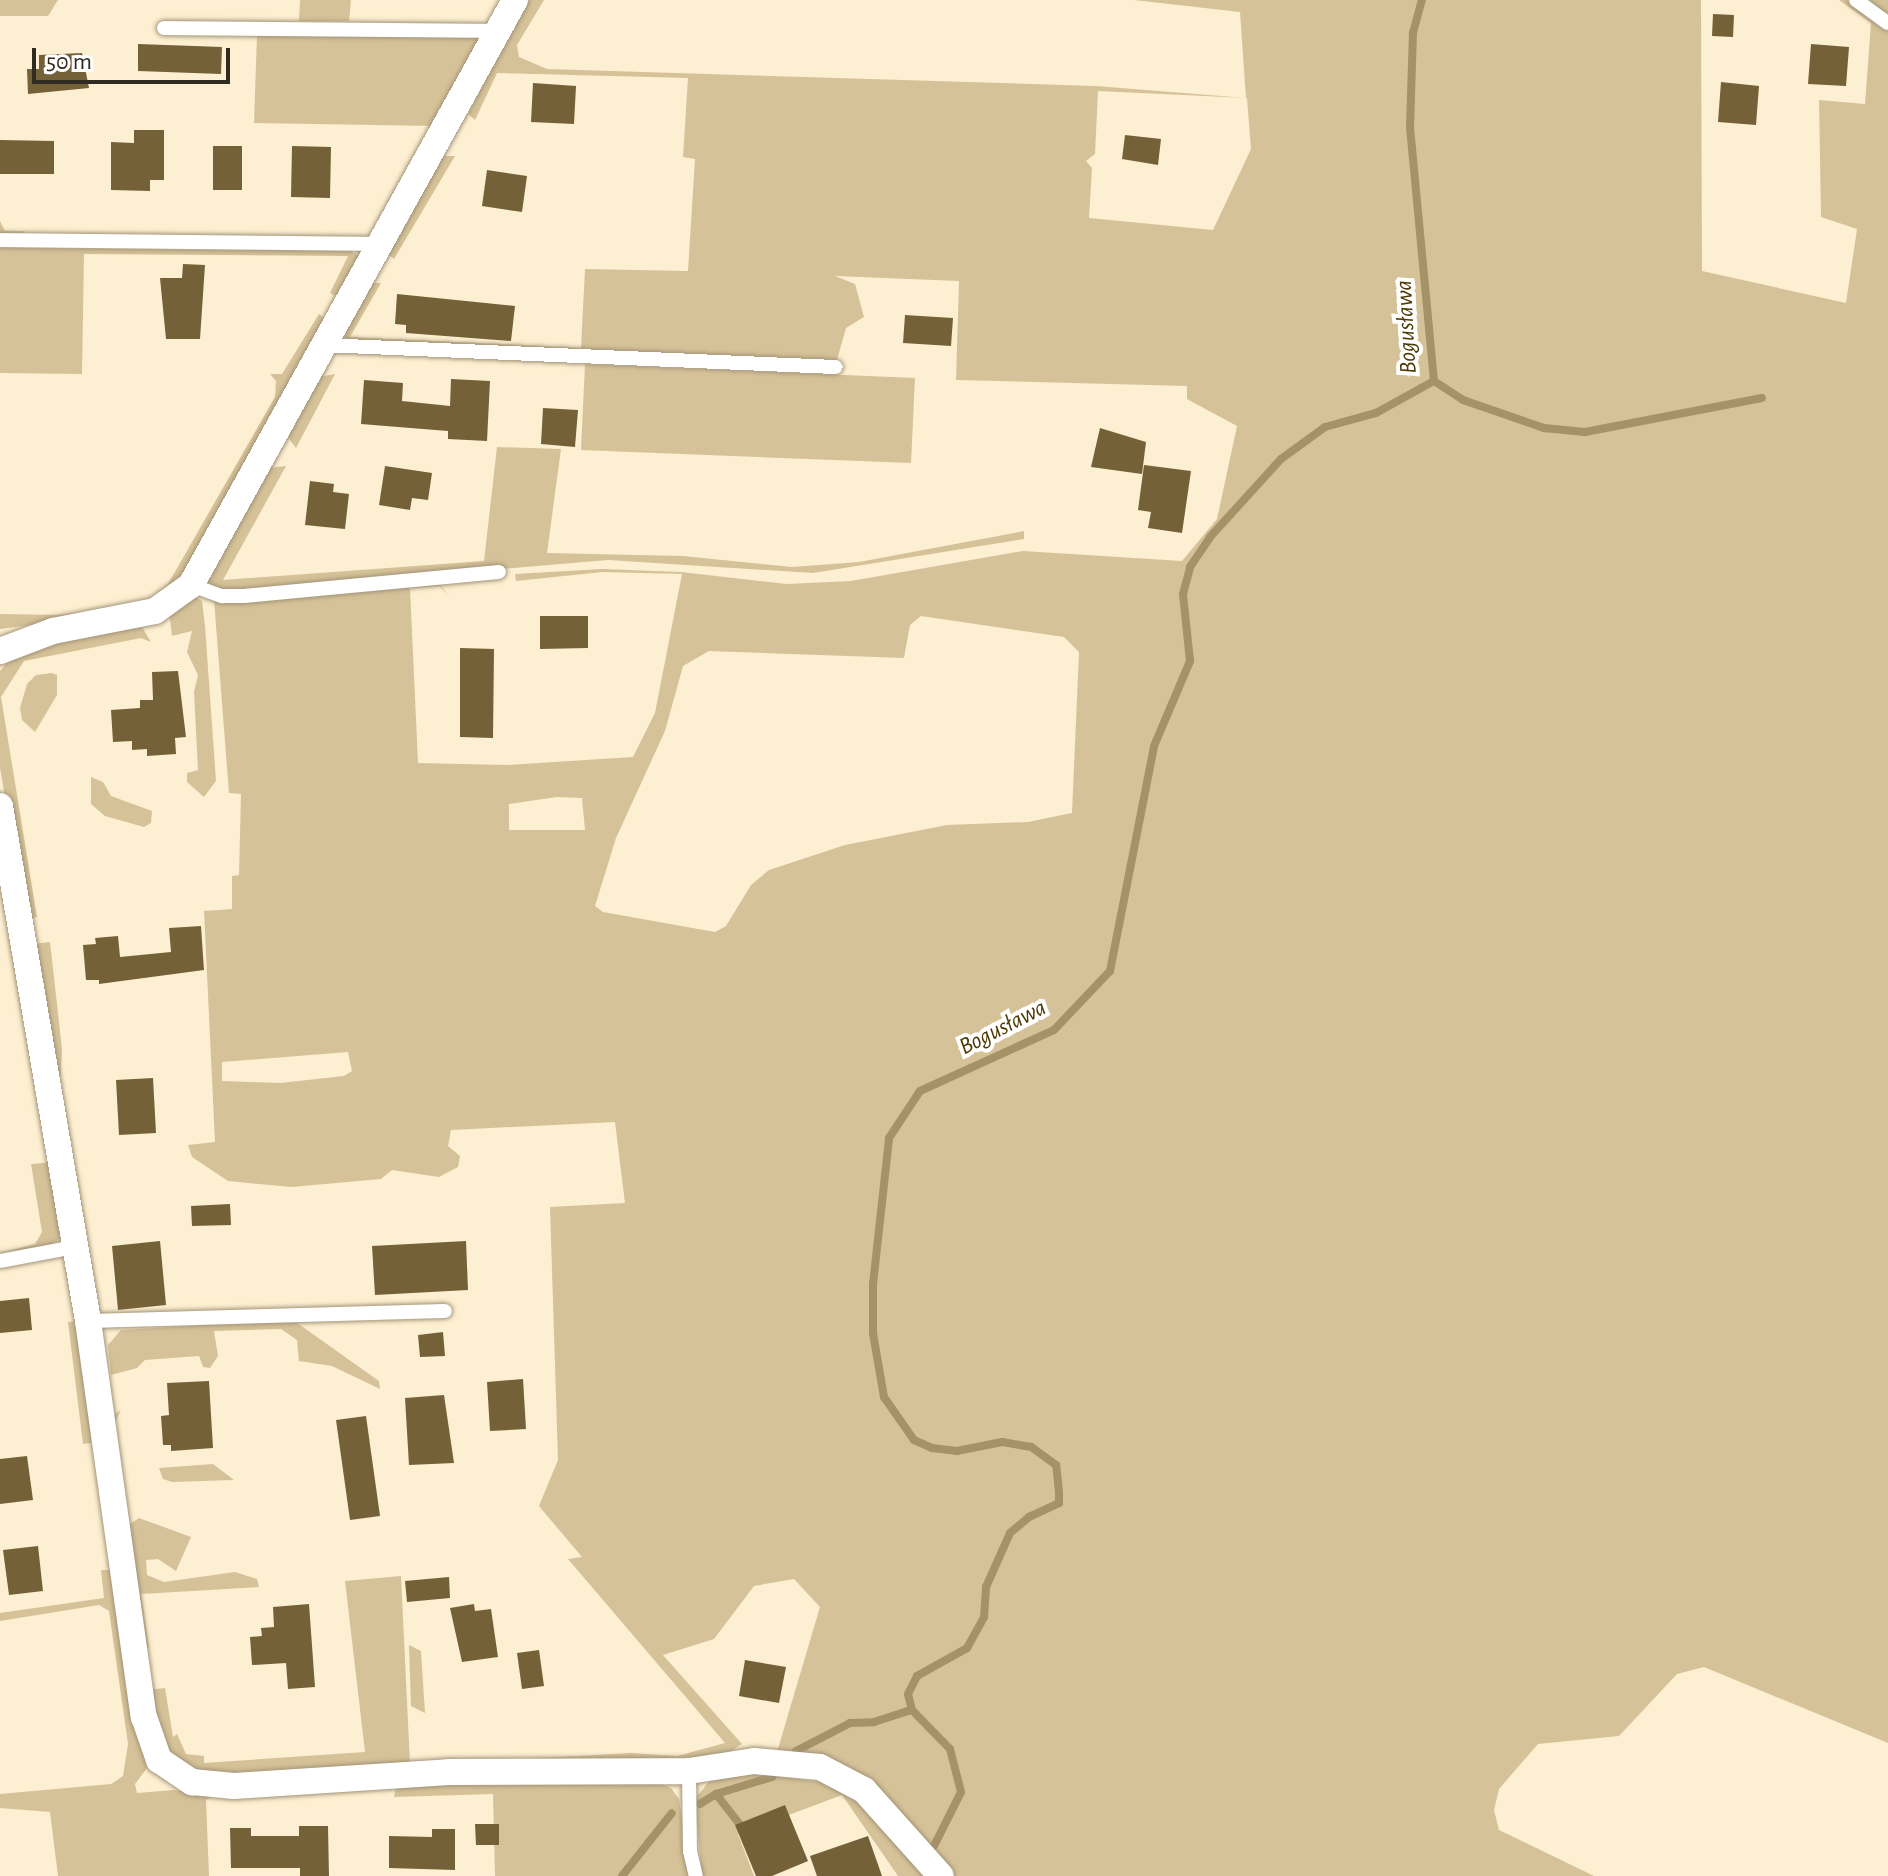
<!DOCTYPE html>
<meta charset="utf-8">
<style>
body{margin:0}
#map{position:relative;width:1888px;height:1876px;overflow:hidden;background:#fdefd1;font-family:"Alegreya Sans",sans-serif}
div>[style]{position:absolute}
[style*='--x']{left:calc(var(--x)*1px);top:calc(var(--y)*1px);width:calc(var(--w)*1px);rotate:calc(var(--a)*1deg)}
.green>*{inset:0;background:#d6c298}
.stream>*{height:8px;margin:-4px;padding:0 4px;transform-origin:4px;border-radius:4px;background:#a59267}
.building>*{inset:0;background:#746138}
.roads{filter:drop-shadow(0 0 2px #a29478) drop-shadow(0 0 2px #a29478)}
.lane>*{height:14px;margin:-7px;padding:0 7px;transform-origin:7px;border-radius:7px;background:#fff}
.street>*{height:26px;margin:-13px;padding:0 13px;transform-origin:13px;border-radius:13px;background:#fff}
span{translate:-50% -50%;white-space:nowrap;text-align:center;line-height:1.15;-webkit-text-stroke:8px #fff;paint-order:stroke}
.water-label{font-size:24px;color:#4d3800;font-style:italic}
.scale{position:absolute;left:32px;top:48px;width:198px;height:36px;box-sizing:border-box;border:4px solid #302b20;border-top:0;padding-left:10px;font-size:24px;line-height:28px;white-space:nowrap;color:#302b20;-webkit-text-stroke:6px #fff;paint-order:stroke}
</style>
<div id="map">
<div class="green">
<div style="clip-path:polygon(0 0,58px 0,48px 16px,0 16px)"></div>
<div style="clip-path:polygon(300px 0,351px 0,349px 21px,299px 21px)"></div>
<div style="clip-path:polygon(evenodd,527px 0,544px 0,517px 45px,519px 57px,547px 69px,1096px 86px,1246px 98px,1240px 12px,1134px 0,1701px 0,1702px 271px,1846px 303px,1857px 229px,1821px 217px,1819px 100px,1865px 104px,1871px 23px,1839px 0,1888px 0,1888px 1743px,1704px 1667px,1677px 1674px,1619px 1736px,1538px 1744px,1499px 1789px,1494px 1810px,1499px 1830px,1594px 1876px,952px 1876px,908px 1824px,777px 1752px,820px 1607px,794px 1579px,754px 1586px,714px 1639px,663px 1655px,742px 1744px,721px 1757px,465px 1762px,631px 1753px,677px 1756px,725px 1743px,568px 1559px,582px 1557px,539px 1506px,558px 1460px,550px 1207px,625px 1203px,615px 1122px,451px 1130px,448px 1146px,460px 1156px,458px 1167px,439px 1177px,392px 1170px,381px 1179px,291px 1187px,228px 1181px,192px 1157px,188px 1145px,215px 1142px,204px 911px,232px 909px,232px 876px,239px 875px,241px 794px,229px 793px,214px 600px,439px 583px,450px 598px,440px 586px,410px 588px,418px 763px,507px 765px,633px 757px,655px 713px,682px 574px,602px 572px,516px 581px,515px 574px,602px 569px,681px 572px,787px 584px,851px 581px,1023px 551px,1182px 561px,1217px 519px,1237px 426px,1187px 399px,1187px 386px,956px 380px,959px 281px,835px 276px,855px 284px,864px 317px,846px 328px,837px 360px,350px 341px,344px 336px,369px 283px,381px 283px,350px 337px,581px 348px,585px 269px,688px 271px,695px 159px,683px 157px,688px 78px,497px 73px,475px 120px,468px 114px,527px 0,1098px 91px,1247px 98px,1251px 149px,1213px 230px,1089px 218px,1092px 168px,1086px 161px,1095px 154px,1098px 91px,527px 0,921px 616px,1064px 637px,1079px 652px,1072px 813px,1028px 822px,947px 825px,845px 845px,769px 870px,751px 885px,726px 926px,715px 932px,603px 912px,595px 906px,616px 838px,665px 731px,683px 666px,709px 651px,904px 658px,910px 625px,921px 616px,527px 0,557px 797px,582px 798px,585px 830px,509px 830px,509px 804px,557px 797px,527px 0,348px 1052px,352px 1071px,344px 1076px,280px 1083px,222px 1081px,222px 1062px,348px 1052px)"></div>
<div style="clip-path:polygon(257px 35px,473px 36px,481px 41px,435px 126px,254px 123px)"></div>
<div style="clip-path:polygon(444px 156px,455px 156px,394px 259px,386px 253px)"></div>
<div style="clip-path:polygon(0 221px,5px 231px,25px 231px,19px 245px,26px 248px,350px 251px,365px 259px,340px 298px,330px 293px,348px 256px,84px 254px,82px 374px,0 373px)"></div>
<div style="clip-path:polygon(319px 314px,325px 319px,182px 583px,123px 613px,0 629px,0 614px,59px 615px,121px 608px,152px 598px,168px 584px,275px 397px,276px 381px,270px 374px,282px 374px)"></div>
<div style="clip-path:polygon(585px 364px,915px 378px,911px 463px,581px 450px)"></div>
<div style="clip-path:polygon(335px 374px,296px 448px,287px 436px,318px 377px)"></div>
<div style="clip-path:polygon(497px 447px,561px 449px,547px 553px,683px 556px,792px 567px,859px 562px,1024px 531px,1024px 539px,813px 573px,608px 560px,250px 590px,222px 591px,208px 582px,206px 575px,267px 468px,286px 466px,223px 580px,484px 561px)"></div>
<div style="clip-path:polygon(194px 596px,202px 601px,205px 626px,216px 781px,204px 797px,187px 782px,187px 773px,198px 770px,194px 692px,198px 675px,187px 652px,192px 631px,172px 636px,169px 611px)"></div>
<div style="clip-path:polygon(135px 626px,142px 627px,151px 642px,141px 638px,24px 661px,1px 697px,37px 917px,26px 919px,0 768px,0 671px,16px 652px)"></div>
<div style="clip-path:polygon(52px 673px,57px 675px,57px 695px,35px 732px,22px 720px,20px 708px,27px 684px,36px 675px)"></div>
<div style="clip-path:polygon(91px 777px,103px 782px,111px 796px,152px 811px,151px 823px,144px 827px,105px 816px,91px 804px)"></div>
<div style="clip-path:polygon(50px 942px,62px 1049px,61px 1075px,56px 1074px,32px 944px)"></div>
<div style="clip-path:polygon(54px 1162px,65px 1235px,51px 1245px,0 1253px,35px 1244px,42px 1232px,31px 1164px)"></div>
<div style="clip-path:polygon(293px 1320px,379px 1381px,380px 1389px,332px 1366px,299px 1361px,297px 1340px,281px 1329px,214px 1331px,218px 1356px,210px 1368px,203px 1367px,199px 1356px,145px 1360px,137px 1368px,111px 1375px,108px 1345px,121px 1330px)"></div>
<div style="clip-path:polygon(79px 1321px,97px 1442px,83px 1444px,68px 1322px)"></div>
<div style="clip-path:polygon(121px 1410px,115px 1422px,130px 1524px,139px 1518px,191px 1537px,176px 1571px,158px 1559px,146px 1560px,147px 1575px,164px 1582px,235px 1572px,257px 1579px,259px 1587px,141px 1594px,149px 1647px,142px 1648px,109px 1419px)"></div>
<div style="clip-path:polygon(213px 1464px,234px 1480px,172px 1482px,163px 1479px,159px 1468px)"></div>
<div style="clip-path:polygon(101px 1570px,115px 1570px,145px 1756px,147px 1768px,135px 1784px,137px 1793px,174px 1790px,214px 1796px,206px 1800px,209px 1876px,58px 1876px,50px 1812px,0 1808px,0 1794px,111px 1784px,123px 1776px,128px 1744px,109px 1611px,99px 1605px,0 1621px,0 1613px,104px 1598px)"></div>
<div style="clip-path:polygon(401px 1576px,410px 1764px,211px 1776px,168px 1759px,148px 1690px,165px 1688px,173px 1737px,177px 1734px,186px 1754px,204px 1756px,204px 1763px,365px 1752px,345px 1581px)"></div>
<div style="clip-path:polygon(409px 1645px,421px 1651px,425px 1713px,411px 1706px)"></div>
<div style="clip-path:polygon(735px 1771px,844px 1785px,926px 1876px,898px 1876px,842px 1795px,738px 1834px,754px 1876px,702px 1876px,695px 1799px,711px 1779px)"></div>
<div style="clip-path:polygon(648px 1779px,671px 1788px,679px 1799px,691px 1876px,495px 1876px,493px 1794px,394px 1797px,397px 1781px)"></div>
</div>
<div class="stream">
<div style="--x:1434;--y:381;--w:35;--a:33"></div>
<div style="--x:1463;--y:400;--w:86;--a:19.1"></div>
<div style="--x:1544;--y:428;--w:41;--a:5.6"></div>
<div style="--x:1585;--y:432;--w:180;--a:-10.9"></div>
<div style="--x:796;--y:1751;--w:61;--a:-27.4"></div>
<div style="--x:850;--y:1723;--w:24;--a:-2"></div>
<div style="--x:874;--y:1722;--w:40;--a:-18"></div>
<div style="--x:716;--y:1794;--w:47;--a:51.9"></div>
<div style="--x:700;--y:1804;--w:19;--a:-32"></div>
<div style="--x:716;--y:1794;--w:59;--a:-16.9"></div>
<div style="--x:934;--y:1846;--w:60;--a:-63.4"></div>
<div style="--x:961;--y:1792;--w:44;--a:-104.3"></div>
<div style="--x:950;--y:1749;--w:54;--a:-134.3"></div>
<div style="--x:912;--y:1710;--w:16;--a:-104"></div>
<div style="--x:908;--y:1694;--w:20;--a:-63"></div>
<div style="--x:917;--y:1676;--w:57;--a:-29.2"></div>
<div style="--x:967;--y:1648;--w:35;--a:-61"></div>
<div style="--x:984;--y:1617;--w:30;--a:-86"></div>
<div style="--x:986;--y:1587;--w:59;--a:-66"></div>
<div style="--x:1010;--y:1533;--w:25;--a:-40"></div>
<div style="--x:1029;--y:1517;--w:33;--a:-25"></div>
<div style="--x:1059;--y:1503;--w:11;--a:-90"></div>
<div style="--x:1059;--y:1492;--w:27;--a:-96"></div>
<div style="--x:1056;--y:1465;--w:31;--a:-144"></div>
<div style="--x:1031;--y:1447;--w:29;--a:-170"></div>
<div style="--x:1002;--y:1442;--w:46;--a:168.7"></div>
<div style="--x:957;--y:1451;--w:25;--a:-173"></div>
<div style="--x:932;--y:1448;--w:20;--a:-156"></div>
<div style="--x:914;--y:1440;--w:52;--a:-124.9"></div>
<div style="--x:884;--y:1397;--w:65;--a:-99.8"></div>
<div style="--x:873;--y:1333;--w:49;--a:-90"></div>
<div style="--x:873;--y:1284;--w:147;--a:-83.7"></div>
<div style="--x:889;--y:1138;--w:56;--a:-56.6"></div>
<div style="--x:920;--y:1091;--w:147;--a:-24.5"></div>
<div style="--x:1054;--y:1030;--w:81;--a:-46.5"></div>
<div style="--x:1110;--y:971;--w:229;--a:-78.9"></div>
<div style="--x:1154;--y:746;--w:92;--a:-67"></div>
<div style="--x:1190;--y:661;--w:67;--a:-96"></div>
<div style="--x:1183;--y:594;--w:28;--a:-75"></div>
<div style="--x:1190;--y:567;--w:36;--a:-56"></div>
<div style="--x:1210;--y:537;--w:105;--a:-47.7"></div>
<div style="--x:1281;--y:459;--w:54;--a:-36"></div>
<div style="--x:1325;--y:427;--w:53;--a:-15.4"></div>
<div style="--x:1376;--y:413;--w:66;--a:-28.9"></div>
<div style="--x:1434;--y:381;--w:255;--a:-95.4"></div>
<div style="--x:1410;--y:127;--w:94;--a:-88.2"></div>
<div style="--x:1413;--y:33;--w:34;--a:-75"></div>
<div style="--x:622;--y:1876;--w:80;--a:-51.6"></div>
</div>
<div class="building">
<div style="clip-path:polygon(1713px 14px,1734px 15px,1733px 37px,1712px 36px)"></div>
<div style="clip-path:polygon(138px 44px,222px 47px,221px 74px,138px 71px)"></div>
<div style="clip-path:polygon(1811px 44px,1849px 47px,1846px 86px,1808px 84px)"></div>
<div style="clip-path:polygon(82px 53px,89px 88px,28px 94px,27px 69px,39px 69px,39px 55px)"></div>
<div style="clip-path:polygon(1721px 82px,1759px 86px,1756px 125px,1718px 122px)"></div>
<div style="clip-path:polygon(533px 83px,576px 86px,574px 124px,531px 122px)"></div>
<div style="clip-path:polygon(134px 130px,164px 130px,164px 180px,150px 180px,150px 191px,111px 190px,111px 142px,134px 143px)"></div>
<div style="clip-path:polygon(1125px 135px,1161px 139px,1158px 165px,1122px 159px)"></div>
<div style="clip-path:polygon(0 140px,54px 141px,54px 174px,0 174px)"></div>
<div style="clip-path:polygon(213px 146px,242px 146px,242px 190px,213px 190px)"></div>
<div style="clip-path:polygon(292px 146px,331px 147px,330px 198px,291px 197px)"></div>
<div style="clip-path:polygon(487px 170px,527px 176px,522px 212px,482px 206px)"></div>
<div style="clip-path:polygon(183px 264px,205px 265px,200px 339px,166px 339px,160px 278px,182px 278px)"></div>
<div style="clip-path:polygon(397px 294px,515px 306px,511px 341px,406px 333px,406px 325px,395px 324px)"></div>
<div style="clip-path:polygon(905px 315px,953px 318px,951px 346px,903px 343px)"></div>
<div style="clip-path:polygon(451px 379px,490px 381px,487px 441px,448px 439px,448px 431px,361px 424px,364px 380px,403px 383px,402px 401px,450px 406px)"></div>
<div style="clip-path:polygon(543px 408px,578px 410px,575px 447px,541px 444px)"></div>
<div style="clip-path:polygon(1100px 428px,1146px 442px,1142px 474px,1091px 467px)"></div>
<div style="clip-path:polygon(1144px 465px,1191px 471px,1182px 533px,1148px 528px,1151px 512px,1138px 510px)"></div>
<div style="clip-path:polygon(385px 466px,432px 473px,428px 500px,412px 498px,410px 510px,379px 505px)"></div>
<div style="clip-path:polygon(310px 481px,334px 484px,333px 492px,349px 494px,345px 529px,305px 525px)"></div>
<div style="clip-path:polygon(540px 616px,588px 616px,588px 648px,540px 649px)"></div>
<div style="clip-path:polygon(460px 648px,494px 649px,493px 738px,460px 737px)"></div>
<div style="clip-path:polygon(178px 671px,186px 737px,175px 738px,176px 754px,147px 756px,147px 749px,132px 750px,132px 741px,113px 742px,111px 710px,140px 708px,140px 700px,153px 700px,152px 672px)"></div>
<div style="clip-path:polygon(201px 926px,204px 970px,99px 984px,99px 980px,86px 980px,83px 945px,96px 944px,95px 938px,118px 936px,120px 957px,171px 952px,169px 928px)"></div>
<div style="clip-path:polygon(153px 1078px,156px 1133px,119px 1135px,116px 1080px)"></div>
<div style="clip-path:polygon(230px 1204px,231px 1225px,192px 1226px,191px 1206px)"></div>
<div style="clip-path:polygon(160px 1241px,166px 1305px,118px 1310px,112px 1246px)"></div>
<div style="clip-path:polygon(466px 1241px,468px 1290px,375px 1295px,372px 1246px)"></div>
<div style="clip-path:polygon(29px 1298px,32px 1330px,0 1333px,0 1301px)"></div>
<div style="clip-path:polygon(443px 1332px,445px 1356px,420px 1357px,418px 1335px)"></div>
<div style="clip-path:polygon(523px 1379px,526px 1429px,490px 1431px,487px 1382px)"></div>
<div style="clip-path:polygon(209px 1381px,213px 1448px,171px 1451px,171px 1445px,163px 1445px,161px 1416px,169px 1415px,167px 1383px)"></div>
<div style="clip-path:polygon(444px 1395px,454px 1463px,409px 1465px,405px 1398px)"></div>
<div style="clip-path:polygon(366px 1416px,380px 1516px,350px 1520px,336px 1420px)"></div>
<div style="clip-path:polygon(27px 1456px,33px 1500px,0 1504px,0 1459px)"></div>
<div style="clip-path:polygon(38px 1546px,43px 1591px,9px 1595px,3px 1550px)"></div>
<div style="clip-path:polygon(449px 1577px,450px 1598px,407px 1602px,405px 1581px)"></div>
<div style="clip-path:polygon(309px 1604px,315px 1687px,288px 1689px,286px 1663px,252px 1665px,250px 1637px,262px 1636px,261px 1628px,274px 1627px,273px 1607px)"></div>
<div style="clip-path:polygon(474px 1604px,475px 1611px,491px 1609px,498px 1657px,462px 1662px,450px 1608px)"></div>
<div style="clip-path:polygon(539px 1650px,544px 1686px,522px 1689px,517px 1653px)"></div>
<div style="clip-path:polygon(745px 1660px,786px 1667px,779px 1703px,739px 1696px)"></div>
<div style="clip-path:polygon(785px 1805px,808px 1861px,772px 1876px,756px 1876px,735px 1825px)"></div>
<div style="clip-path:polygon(475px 1824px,499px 1824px,499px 1845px,476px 1845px)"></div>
<div style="clip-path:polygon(299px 1826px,328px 1826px,329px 1876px,300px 1876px,300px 1868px,231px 1868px,230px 1828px,251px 1828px,251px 1836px,299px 1836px)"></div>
<div style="clip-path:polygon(432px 1829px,455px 1829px,455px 1870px,389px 1868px,389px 1836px,432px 1837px)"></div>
<div style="clip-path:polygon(868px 1836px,882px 1876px,817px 1876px,810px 1856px)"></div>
</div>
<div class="roads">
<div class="lane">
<div style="--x:1856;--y:0;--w:39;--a:36"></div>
<div style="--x:164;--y:28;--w:334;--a:0.5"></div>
<div style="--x:0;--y:240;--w:380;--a:0.6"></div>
<div style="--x:323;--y:345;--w:513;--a:2.46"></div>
<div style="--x:191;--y:585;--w:33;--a:20"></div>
<div style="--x:222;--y:596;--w:22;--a:0"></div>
<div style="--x:244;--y:596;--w:256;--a:-5.4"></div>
<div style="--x:0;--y:1261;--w:76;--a:-10.6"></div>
<div style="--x:88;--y:1321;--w:357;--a:-1.6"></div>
<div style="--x:689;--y:1771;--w:80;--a:89.3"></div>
<div style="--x:690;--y:1851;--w:26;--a:77"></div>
</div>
<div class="street">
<div style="--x:0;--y:651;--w:57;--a:-20.7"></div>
<div style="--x:53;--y:631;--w:104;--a:-11.1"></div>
<div style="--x:155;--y:611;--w:44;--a:-35.8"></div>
<div style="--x:191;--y:585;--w:669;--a:-61.02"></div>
<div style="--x:0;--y:806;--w:522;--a:80.3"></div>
<div style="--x:88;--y:1321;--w:400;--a:82"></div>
<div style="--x:144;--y:1717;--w:46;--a:70.8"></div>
<div style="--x:159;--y:1760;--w:40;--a:34"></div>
<div style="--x:192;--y:1782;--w:42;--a:5.4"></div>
<div style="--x:234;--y:1786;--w:215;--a:-3.7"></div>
<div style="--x:449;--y:1772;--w:240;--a:-0.2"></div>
<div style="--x:689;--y:1771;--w:66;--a:-8.7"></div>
<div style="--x:754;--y:1761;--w:66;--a:5.2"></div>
<div style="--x:820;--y:1767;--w:50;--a:27.6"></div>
<div style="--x:864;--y:1790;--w:115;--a:48.2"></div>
</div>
</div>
<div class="water-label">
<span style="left:1407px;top:327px;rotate:-93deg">Bogusława</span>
<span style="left:1003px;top:1028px;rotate:-27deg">Bogusława</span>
</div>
<div class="scale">50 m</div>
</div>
